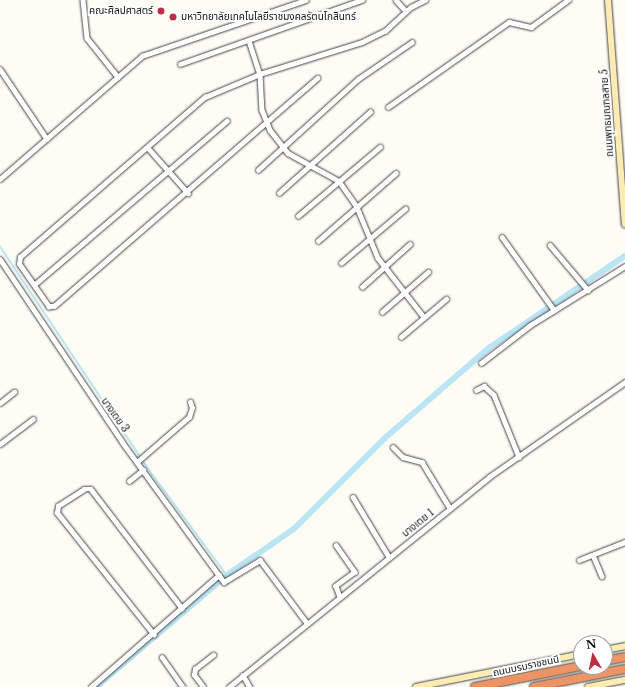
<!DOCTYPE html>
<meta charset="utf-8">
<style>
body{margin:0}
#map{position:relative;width:625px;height:687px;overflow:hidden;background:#fefcf5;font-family:"Libre Baskerville","Noto Sans Thai",serif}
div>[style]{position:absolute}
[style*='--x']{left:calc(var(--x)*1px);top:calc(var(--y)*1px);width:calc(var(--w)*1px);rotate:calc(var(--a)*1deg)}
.stream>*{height:1.5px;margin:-0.75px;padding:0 0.75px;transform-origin:0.75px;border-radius:0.75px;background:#bce5f4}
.canal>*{height:5.5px;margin:-2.75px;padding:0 2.75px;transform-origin:2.75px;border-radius:2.75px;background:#bce5f4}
.roads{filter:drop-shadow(0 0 1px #444) drop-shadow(0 0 1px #444)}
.street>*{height:4.5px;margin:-2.25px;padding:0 2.25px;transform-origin:2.25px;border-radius:2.25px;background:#fff}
.secondary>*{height:6px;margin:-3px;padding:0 3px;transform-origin:3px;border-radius:3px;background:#fbecb4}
.highway>*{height:8px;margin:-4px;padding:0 4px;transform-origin:4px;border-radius:4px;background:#ed9464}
.dots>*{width:11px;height:11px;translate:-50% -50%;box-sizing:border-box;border:2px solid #fff;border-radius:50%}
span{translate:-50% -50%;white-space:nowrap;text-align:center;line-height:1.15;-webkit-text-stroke:4px #fff;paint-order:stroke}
.poi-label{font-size:10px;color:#111}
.right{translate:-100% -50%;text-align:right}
.left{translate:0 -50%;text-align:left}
.street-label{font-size:10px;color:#111}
.north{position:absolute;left:573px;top:635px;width:40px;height:40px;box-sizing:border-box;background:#fff;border:1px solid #a0a0a0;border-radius:50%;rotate:351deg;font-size:11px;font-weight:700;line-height:16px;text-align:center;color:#111}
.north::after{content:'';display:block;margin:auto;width:14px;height:18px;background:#bc2e44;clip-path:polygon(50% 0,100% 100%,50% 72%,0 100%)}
</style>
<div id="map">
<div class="stream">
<div style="--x:0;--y:246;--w:275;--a:56.3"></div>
<div style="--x:153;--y:475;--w:124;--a:53.5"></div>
</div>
<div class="canal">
<div style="--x:96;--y:687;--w:172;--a:-40.5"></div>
<div style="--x:227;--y:575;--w:81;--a:-34.5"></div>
<div style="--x:294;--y:529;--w:129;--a:-45"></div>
<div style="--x:385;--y:438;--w:138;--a:-40.9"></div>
<div style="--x:489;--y:348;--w:164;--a:-34.1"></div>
</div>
<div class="roads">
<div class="street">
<div style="--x:83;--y:0;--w:38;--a:84"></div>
<div style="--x:87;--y:38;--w:50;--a:51.5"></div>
<div style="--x:396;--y:0;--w:15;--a:48"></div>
<div style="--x:249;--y:41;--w:35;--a:72"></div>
<div style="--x:260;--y:74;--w:36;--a:87"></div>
<div style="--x:262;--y:110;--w:22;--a:68"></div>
<div style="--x:270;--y:130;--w:29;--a:52"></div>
<div style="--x:288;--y:153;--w:58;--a:28.8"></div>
<div style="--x:339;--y:181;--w:32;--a:55"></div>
<div style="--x:357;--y:207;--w:55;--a:67.6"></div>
<div style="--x:378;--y:258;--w:75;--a:52.1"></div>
<div style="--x:180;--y:64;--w:193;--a:-19.4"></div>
<div style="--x:0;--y:69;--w:84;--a:56.1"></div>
<div style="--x:318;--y:78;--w:348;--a:139.1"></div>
<div style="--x:55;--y:306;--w:6;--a:171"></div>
<div style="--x:49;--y:307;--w:52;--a:-124.9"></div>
<div style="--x:19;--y:264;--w:7;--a:-82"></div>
<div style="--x:20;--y:257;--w:245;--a:-40.9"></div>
<div style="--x:205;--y:97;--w:60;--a:-22.7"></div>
<div style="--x:260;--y:74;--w:107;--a:-17.4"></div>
<div style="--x:362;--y:42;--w:25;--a:-26"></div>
<div style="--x:385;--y:31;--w:35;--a:-43"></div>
<div style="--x:411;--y:7;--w:16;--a:-27"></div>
<div style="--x:388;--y:107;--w:148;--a:-35.1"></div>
<div style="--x:509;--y:22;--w:23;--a:13"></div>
<div style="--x:531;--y:27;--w:46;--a:-36.1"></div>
<div style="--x:149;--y:149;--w:59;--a:48.4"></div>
<div style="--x:258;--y:170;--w:135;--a:-42.3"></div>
<div style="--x:358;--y:79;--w:65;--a:-34.4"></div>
<div style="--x:0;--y:179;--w:188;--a:-40.9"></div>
<div style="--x:142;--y:56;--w:173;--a:-18.9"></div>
<div style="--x:279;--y:193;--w:122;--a:-41.7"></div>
<div style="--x:298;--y:216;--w:107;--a:-40.1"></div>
<div style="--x:502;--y:237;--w:90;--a:54.5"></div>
<div style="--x:318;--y:241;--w:103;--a:-41.1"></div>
<div style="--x:550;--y:245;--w:59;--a:49.8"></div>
<div style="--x:0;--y:259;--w:221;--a:56.2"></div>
<div style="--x:123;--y:443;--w:172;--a:54"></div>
<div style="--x:224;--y:582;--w:42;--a:-31.4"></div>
<div style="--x:260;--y:560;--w:79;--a:53.3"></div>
<div style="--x:341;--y:263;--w:84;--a:-40.2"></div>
<div style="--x:34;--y:285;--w:253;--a:-40.4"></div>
<div style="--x:362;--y:287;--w:64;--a:-41.9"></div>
<div style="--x:382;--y:312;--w:61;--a:-41"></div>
<div style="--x:401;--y:337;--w:59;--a:-40.2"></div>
<div style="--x:481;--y:363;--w:61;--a:-37.6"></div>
<div style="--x:529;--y:326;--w:113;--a:-32"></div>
<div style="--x:476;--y:390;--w:9;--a:-27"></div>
<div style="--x:484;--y:386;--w:13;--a:42"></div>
<div style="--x:494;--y:395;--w:67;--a:68"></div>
<div style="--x:0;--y:403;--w:18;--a:-38"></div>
<div style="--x:0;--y:444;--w:41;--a:-37.1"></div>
<div style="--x:393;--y:447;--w:14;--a:45"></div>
<div style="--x:403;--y:457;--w:20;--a:15"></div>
<div style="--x:422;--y:462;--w:54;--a:58.7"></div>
<div style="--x:137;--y:462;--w:69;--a:-40.9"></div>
<div style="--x:189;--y:417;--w:9;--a:-72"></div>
<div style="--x:192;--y:408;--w:6;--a:-108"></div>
<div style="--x:129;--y:481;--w:18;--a:-38"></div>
<div style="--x:353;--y:497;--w:70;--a:59"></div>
<div style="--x:336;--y:545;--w:33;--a:55"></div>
<div style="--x:355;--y:572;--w:24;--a:144"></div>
<div style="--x:336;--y:586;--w:12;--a:70"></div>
<div style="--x:593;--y:555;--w:23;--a:67"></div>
<div style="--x:579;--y:560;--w:49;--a:-21.4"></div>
<div style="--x:154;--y:635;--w:156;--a:-128.5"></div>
<div style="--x:57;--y:513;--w:7;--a:-82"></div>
<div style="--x:58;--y:506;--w:31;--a:-33"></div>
<div style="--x:84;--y:489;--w:7;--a:0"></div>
<div style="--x:91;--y:489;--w:150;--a:52.6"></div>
<div style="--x:162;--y:657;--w:37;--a:55"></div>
<div style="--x:243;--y:675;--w:14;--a:60"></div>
<div style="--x:91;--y:687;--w:170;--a:-41.2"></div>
<div style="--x:203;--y:687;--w:15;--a:-127"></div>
<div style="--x:194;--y:675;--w:6;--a:-81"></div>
<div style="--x:195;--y:669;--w:23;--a:-38"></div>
<div style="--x:229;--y:687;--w:334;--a:-38.9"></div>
<div style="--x:489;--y:477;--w:166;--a:-34.9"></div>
</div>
<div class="secondary">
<div style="--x:608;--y:0;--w:225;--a:85.7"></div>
<div style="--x:605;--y:650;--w:20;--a:-11"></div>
<div style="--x:416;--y:687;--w:168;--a:-11.3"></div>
<div style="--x:588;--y:687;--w:38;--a:-11"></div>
</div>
<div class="highway">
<div style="--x:605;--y:661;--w:20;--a:-11"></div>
<div style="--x:475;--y:687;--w:108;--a:-11.2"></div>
<div style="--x:534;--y:687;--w:93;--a:-11.2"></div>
</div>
</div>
<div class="dots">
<div style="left:161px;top:11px;background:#bc2e44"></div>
<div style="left:173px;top:17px;background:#bc2e44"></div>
</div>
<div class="poi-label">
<span class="right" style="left:153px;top:11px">คณะศิลปศาสตร์</span>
<span class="left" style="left:181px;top:17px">มหาวิทยาลัยเทคโนโลยีราชมงคลรัตนโกสินทร์</span>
</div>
<div class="street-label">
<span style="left:607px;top:113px;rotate:-94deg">ถนนพุทธมณฑลสาย 5</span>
<span style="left:115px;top:415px;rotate:55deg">บางเตย 3</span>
<span style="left:418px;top:523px;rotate:-39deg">บางเตย 1</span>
<span style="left:526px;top:666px;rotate:-12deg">ถนนบรมราชชนนี</span>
</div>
<div class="north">N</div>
</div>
